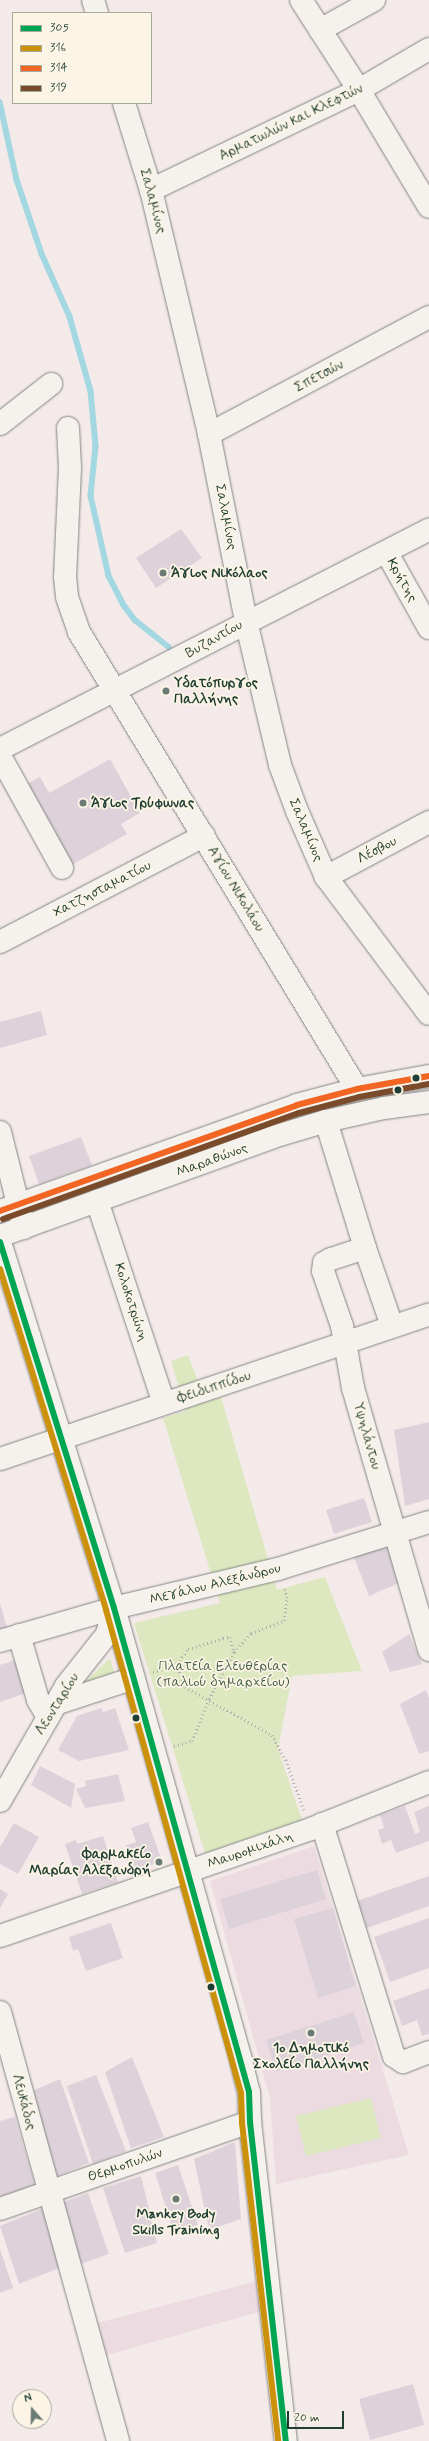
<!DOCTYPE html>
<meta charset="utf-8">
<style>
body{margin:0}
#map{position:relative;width:429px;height:2441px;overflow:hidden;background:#f4eaea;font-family:Mynerve,sans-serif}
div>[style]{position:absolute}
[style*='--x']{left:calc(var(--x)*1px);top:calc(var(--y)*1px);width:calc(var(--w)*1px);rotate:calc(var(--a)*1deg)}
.built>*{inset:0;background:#ecdbe1}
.green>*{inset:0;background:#dde8c0}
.stream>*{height:5.5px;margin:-2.75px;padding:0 2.75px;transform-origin:2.75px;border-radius:2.75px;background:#a3d7e1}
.building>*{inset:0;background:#ddd2d9}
.path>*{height:2.5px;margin-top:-1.25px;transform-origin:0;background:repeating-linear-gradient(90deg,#b0b1ad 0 1px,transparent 0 4px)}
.roads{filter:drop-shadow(0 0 1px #848584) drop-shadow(0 0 1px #848584)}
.minor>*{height:22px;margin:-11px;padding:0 11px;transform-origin:11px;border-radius:11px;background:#f5f1ec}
.major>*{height:22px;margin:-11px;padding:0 11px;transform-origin:11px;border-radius:11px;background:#f5f1ec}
.bus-1>*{height:6px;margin:-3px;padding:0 3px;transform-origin:3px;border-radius:3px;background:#00a651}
.bus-2>*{height:6px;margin:-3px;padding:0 3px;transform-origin:3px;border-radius:3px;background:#cc910a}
.bus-3>*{height:6px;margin:-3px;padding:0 3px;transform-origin:3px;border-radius:3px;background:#f26522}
.bus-4>*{height:6px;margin:-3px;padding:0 3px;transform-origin:3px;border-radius:3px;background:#7a4b2a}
.dots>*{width:11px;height:11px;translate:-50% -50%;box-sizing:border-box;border:2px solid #fcf5e5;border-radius:50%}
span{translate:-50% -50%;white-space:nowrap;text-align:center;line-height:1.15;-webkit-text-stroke:3.5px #fcf5e5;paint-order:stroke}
.street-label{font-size:14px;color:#1f3d34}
.poi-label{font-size:14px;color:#1f3d34;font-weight:700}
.left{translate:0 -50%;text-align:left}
.right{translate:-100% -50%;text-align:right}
.park-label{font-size:14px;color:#415f49}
.legend{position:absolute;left:12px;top:12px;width:140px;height:92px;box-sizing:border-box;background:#fcf5e5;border:1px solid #a4ab9e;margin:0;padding:5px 7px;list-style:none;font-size:12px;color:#1f3d34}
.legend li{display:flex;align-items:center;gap:8px;height:20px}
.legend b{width:20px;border:1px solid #a4ab9e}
.north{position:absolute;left:12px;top:2389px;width:40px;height:40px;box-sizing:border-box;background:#fcf5e5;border:1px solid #a4ab9e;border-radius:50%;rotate:340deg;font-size:11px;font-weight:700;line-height:16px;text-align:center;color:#1f3d34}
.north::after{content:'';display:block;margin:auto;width:14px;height:18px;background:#6a7a74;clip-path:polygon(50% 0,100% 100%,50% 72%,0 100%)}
.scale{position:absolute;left:287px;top:2411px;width:57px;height:18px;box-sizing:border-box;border:2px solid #1f3d34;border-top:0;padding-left:5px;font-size:12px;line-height:14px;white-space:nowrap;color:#1f3d34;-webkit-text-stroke:3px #fcf5e5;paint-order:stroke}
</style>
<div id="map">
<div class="built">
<div style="clip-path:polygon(314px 1846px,409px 2155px,276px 2184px,270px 2098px,210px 1881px)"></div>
<div style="clip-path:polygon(258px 2281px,262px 2311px,86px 2361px,78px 2328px)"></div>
</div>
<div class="green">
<div style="clip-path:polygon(188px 1355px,206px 1402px,221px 1397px,277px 1590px,325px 1577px,362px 1671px,292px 1676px,278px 1749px,302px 1820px,205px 1853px,134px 1623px,220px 1603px,163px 1418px,186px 1411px,171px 1361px)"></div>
<div style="clip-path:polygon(110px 1658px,114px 1672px,111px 1674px,84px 1683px)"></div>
<div style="clip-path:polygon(371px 2098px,381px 2138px,306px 2156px,296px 2116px)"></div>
</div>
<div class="stream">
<div style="--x:0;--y:102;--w:80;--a:77.7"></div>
<div style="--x:17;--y:180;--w:78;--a:71.3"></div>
<div style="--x:42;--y:254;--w:69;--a:66"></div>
<div style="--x:70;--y:317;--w:77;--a:74.2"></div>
<div style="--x:91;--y:391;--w:55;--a:84.8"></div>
<div style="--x:96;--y:446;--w:50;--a:95.7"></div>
<div style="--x:91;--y:496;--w:82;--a:77.3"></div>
<div style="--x:109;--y:576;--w:31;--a:63"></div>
<div style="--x:123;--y:604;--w:20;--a:53"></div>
<div style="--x:135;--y:620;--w:43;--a:38.5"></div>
</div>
<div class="building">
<div style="clip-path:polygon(181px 529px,202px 558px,156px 588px,136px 558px)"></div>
<div style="clip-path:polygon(110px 759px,140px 813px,121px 824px,127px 834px,68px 867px,23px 786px,40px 777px,49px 793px)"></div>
<div style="clip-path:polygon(41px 1011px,47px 1035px,0 1048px,0 1022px)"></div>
<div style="clip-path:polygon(81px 1137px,92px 1165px,39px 1184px,29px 1156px)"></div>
<div style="clip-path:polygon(429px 1422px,429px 1499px,405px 1506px,394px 1430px)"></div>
<div style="clip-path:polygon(364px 1498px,372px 1522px,334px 1534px,326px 1510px)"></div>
<div style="clip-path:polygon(388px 1540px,401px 1582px,369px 1596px,352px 1552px)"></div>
<div style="clip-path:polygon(0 1603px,7px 1628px,0 1630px)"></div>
<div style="clip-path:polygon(409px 1634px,422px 1664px,390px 1672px,382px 1652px)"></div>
<div style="clip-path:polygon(19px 1659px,29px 1692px,0 1702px,0 1665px)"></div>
<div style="clip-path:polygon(426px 1690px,429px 1698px,429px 1751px,419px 1754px,400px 1704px)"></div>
<div style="clip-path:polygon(101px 1708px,103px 1712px,115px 1708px,129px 1750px,79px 1761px,58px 1750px,77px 1716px)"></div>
<div style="clip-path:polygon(40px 1766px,75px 1784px,71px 1808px,31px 1785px)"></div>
<div style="clip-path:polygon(118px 1774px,125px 1801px,85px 1808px,76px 1789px,86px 1786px,85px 1781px)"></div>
<div style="clip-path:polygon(405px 1806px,415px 1834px,420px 1832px,414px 1812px,429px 1806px,429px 1841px,396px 1853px,391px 1840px,382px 1844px,378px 1830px,384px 1828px,380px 1815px)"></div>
<div style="clip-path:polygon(148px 1822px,162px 1861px,135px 1871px,126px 1845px,136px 1842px,131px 1828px)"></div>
<div style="clip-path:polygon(14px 1823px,39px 1837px,18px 1874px,0 1864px,0 1847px)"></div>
<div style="clip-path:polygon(103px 1836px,118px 1882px,82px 1894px,65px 1844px,76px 1840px,77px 1844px)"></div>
<div style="clip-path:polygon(317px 1870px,326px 1899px,229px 1929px,220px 1899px)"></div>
<div style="clip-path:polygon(429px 1876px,429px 1906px,367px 1928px,357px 1901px)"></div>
<div style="clip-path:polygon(0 1889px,8px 1894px,0 1908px)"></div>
<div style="clip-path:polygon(333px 1908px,356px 1986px,318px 1998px,294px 1919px)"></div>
<div style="clip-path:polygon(429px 1918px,429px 1968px,390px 1982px,374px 1937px)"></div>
<div style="clip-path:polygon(111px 1923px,123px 1958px,86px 1971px,78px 1949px,73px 1951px,69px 1937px)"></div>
<div style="clip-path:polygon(429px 1988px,429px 2034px,422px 2036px,417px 2020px,402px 2026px,393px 2001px)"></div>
<div style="clip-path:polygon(354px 2012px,364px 2043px,276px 2072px,266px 2040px)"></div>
<div style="clip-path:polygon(132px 2057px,164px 2137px,131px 2148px,105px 2072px)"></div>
<div style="clip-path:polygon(96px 2075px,126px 2151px,93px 2164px,67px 2086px)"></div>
<div style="clip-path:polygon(60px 2079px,89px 2163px,57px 2176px,32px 2091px)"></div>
<div style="clip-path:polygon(15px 2117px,35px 2185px,0 2197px,0 2121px)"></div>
<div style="clip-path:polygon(235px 2142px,241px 2219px,209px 2230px,194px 2159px)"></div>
<div style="clip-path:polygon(178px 2165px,198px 2225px,174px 2233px,155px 2173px)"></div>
<div style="clip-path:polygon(141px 2176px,157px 2243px,125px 2253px,103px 2188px)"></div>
<div style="clip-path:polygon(88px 2193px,109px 2254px,75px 2266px,61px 2203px)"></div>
<div style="clip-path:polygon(51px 2205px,64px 2266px,19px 2284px,0 2226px)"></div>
<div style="clip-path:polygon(0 2249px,13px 2288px,0 2293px)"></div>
<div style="clip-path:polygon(413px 2384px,424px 2425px,370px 2440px,359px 2399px)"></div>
</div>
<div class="path">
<div style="--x:177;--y:1664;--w:19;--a:-54"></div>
<div style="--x:188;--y:1649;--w:37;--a:-17"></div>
<div style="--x:223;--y:1638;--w:7;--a:-8"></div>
<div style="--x:230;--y:1637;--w:16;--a:75"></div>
<div style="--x:153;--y:1672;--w:25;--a:-18"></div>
<div style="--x:177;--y:1664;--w:24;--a:71"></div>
<div style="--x:185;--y:1687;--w:99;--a:28.9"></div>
<div style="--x:272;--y:1735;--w:29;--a:61"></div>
<div style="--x:286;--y:1760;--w:53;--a:70.2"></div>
<div style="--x:174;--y:1746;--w:19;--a:-16"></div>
<div style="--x:192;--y:1741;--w:45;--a:-68"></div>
<div style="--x:209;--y:1699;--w:53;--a:-62"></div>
<div style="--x:234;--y:1652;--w:25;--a:-48"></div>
<div style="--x:251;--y:1633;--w:35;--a:-20"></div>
<div style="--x:284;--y:1621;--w:23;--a:-83"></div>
<div style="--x:287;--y:1598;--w:10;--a:-107"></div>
</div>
<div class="roads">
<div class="minor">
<div style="--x:93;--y:0;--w:14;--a:73"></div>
<div style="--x:301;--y:0;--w:107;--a:57.2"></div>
<div style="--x:359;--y:90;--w:136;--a:59.1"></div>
<div style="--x:320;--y:30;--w:62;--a:-29.1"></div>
<div style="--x:124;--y:103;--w:91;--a:72.8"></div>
<div style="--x:151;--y:190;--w:251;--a:76.6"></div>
<div style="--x:209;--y:434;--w:191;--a:78.8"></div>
<div style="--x:246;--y:621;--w:148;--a:76.7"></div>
<div style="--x:280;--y:765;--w:49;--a:69.7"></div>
<div style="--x:297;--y:811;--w:72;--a:66.3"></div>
<div style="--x:326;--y:877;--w:171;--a:53.1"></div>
<div style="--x:151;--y:190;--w:231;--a:-25.7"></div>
<div style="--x:359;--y:90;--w:81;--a:-30.4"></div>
<div style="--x:0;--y:424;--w:65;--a:-38.1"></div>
<div style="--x:68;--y:428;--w:40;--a:87.1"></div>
<div style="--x:70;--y:468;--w:109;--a:92.6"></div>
<div style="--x:65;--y:577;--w:20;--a:84"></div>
<div style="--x:67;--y:597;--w:37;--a:71"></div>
<div style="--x:79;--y:632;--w:535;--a:58.69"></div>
<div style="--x:209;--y:434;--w:249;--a:-28"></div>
<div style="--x:387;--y:553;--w:86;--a:60.8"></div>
<div style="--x:0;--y:749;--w:482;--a:-27.1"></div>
<div style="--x:0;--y:756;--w:128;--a:61"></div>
<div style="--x:326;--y:877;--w:117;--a:-28.1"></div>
<div style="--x:0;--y:942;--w:230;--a:-27.5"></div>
<div style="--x:326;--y:1121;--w:133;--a:72.9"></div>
<div style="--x:365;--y:1248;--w:83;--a:70.9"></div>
<div style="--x:0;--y:1132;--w:99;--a:76"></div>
<div style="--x:97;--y:1201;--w:213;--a:71.7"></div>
<div style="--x:365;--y:1248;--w:36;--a:162"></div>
<div style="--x:331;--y:1259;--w:8;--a:150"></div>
<div style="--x:324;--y:1263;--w:8;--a:97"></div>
<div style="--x:323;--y:1271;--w:58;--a:70.9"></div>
<div style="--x:342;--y:1326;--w:63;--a:79.9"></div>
<div style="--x:353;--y:1388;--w:273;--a:73.8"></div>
<div style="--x:0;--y:1459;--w:453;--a:-18.6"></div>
<div style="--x:19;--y:1635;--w:68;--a:73.7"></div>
<div style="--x:38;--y:1700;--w:20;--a:60"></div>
<div style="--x:0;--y:1641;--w:119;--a:-16.1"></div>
<div style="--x:114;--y:1608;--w:169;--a:-13.4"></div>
<div style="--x:278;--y:1569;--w:158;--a:-17.3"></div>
<div style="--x:55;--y:1704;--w:83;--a:-18.2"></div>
<div style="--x:0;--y:1801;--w:133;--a:-60.1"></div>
<div style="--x:66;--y:1686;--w:66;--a:-51.7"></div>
<div style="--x:107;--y:1634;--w:27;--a:-75"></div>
<div style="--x:322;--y:1824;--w:243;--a:72.8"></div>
<div style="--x:394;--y:2056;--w:11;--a:34"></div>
<div style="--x:403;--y:2062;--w:28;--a:-21"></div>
<div style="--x:0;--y:1936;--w:329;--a:-19"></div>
<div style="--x:311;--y:1829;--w:127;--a:-21.7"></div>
<div style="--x:0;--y:2012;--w:445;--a:74.6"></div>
<div style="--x:0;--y:2209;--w:265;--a:-19.2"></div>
</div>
<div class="major">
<div style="--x:0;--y:1211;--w:315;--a:-19.6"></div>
<div style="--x:297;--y:1105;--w:62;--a:-14.9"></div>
<div style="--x:357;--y:1089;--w:73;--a:-10.2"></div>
<div style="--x:0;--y:1236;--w:290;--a:-19.9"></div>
<div style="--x:273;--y:1137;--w:55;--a:-16.8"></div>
<div style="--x:326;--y:1121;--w:59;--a:-12.6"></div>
<div style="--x:384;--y:1108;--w:45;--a:-7.6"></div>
<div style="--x:0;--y:1242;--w:383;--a:72.7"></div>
<div style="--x:114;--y:1608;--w:470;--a:74.3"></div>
<div style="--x:241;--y:2061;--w:32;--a:76"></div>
<div style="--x:249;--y:2092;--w:30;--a:88"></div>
<div style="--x:250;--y:2122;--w:321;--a:83.6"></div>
</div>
</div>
<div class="bus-1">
<div style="--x:0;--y:1242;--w:383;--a:72.7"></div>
<div style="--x:114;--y:1608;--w:502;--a:74.41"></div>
<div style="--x:249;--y:2092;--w:30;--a:88"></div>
<div style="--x:250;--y:2122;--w:321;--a:83.6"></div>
</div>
<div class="bus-2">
<div style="--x:0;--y:1269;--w:357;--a:72.7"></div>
<div style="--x:106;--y:1610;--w:502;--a:74.38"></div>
<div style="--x:241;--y:2093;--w:30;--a:88"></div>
<div style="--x:242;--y:2123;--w:320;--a:83.5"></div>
</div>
<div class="bus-3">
<div style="--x:0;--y:1211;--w:315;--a:-19.6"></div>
<div style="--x:297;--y:1105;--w:62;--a:-14.9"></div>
<div style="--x:357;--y:1089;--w:73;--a:-10.2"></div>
</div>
<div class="bus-4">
<div style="--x:3;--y:1219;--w:314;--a:-19.7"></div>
<div style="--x:299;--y:1113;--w:62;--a:-14.9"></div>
<div style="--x:359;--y:1097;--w:71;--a:-10.5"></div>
</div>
<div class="dots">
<div style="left:163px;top:573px;background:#6a7a74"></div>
<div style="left:166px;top:691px;background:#6a7a74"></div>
<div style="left:83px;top:803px;background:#6a7a74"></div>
<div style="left:416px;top:1078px;background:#1f3d34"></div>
<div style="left:398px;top:1090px;background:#1f3d34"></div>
<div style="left:136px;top:1718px;background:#1f3d34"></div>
<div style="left:159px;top:1862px;background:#6a7a74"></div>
<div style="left:211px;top:1987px;background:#1f3d34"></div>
<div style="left:311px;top:2033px;background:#6a7a74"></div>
<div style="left:176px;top:2199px;background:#6a7a74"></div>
</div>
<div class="street-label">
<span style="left:291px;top:122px;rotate:-26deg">Αρματωλών και Κλεφτών</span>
<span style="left:153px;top:201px;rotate:75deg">Σαλαμίνος</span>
<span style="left:319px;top:376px;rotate:-28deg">Σπετσών</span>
<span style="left:226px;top:517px;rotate:79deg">Σαλαμίνος</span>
<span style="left:402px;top:580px;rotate:61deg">Κρήτης</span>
<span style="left:214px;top:639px;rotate:-29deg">Βυζαντίου</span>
<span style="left:306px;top:830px;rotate:67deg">Σαλαμίνος</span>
<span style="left:377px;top:850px;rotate:-28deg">Λέσβου</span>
<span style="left:102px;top:889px;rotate:-27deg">Χατζησταματίου</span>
<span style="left:236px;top:889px;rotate:59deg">Αγίου Νικολάου</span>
<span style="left:212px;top:1160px;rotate:-20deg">Μαραθώνος</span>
<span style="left:131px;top:1302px;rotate:72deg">Κολοκοτρώνη</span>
<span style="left:214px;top:1387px;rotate:-18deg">Φειδιππίδου</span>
<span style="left:367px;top:1436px;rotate:74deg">Υψηλάντου</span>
<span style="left:215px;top:1584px;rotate:-14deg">Μεγάλου Αλεξάνδρου</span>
<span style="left:57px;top:1704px;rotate:-58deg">Λεονταρίου</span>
<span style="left:250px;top:1850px;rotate:-19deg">Μαυρομιχάλη</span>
<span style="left:24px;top:2102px;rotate:75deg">Λευκάδος</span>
<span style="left:125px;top:2165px;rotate:-19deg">Θερμοπυλών</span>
</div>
<div class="poi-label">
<span class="left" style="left:171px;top:573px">Άγιος Νικόλαος</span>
<span class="left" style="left:174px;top:691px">Υδατόπυργος<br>Παλλήνης</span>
<span class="left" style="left:91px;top:803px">Άγιος Τρύφωνας</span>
<span class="right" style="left:151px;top:1862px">Φαρμακείο<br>Μαρίας Αλεξανδρή</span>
<span style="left:311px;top:2056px">1ο Δημοτικό<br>Σχολείο Παλλήνης</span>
<span style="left:176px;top:2222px">Mankey Body<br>Skills Training</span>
</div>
<div class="park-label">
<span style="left:223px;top:1674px">Πλατεία Ελευθερίας<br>(παλιού δημαρχείου)</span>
</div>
<ul class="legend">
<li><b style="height:5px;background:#00a651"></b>305</li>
<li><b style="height:5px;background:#cc910a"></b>316</li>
<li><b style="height:5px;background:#f26522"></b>314</li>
<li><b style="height:5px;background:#7a4b2a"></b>319</li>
</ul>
<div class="north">N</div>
<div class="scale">20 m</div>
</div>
